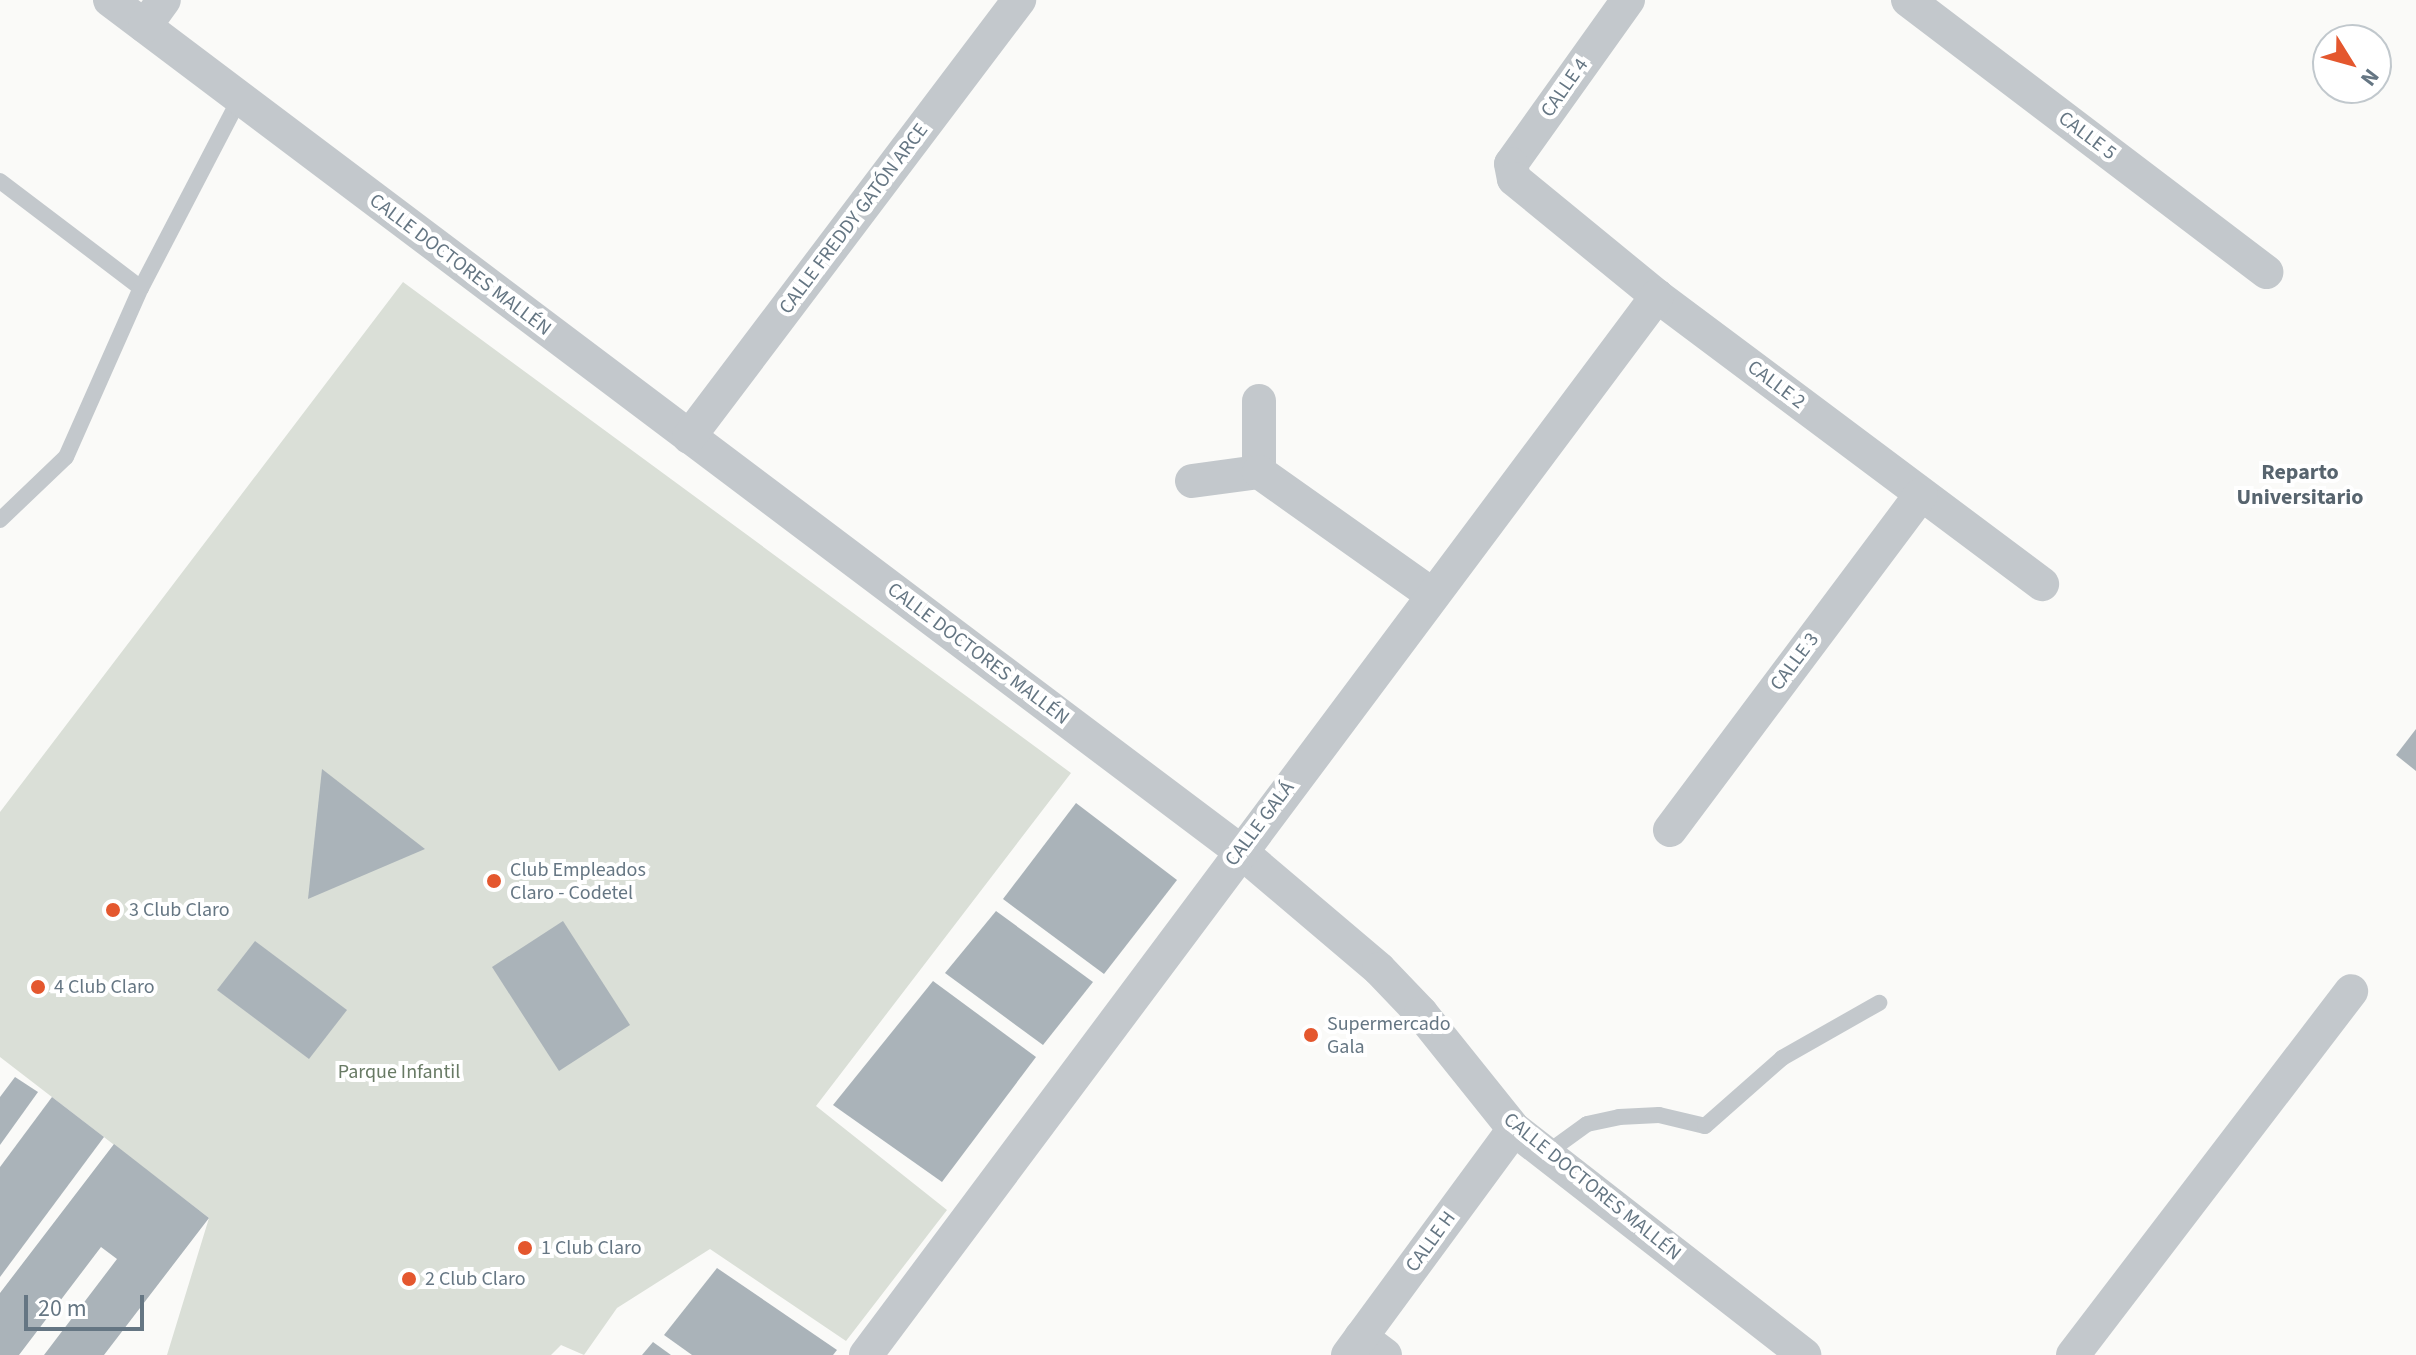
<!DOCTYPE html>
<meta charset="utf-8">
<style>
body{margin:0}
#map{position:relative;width:2416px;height:1355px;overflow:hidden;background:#fafaf8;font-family:"Source Sans 3",sans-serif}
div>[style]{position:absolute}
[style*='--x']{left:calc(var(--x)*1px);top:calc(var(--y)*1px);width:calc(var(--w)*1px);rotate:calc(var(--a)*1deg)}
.green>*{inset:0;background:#dadfd7}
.building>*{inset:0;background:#aab3b9}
.service>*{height:16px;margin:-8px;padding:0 8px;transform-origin:8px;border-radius:8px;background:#c3c8cc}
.minor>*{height:34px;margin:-17px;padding:0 17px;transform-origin:17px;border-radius:17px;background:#c3c8cc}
.dots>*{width:22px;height:22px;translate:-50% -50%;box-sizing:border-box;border:4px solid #fff;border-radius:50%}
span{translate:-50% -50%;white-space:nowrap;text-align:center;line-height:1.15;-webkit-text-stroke:8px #fff;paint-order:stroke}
.street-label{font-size:20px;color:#657683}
.poi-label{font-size:20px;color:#657683}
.left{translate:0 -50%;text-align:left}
.park-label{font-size:20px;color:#687a64}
.neighbourhood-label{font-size:22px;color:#57646e;font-weight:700}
.north{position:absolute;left:2312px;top:24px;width:80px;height:80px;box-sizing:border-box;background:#fff;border:2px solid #c1c8cd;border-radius:50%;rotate:127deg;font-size:22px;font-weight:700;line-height:32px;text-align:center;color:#657683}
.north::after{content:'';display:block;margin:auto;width:28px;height:36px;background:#e4572e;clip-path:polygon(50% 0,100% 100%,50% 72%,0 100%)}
.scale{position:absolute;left:24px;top:1295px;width:120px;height:36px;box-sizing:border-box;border:4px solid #657683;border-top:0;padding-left:10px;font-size:24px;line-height:28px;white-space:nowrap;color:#657683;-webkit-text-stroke:6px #fff;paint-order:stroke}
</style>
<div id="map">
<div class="green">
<div style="clip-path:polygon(403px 282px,1071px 773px,816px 1106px,947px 1210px,846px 1341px,710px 1249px,617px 1308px,584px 1355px,561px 1345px,551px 1355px,167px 1355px,209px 1218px,0 1057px,0 812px)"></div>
</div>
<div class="building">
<div style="clip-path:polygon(2416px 729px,2416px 771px,2396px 755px)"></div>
<div style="clip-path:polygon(322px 769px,425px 849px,308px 899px)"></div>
<div style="clip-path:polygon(1076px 803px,1177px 880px,1104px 974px,1003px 899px)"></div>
<div style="clip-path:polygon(996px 911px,1093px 982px,1043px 1045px,945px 973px)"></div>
<div style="clip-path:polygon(563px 921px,630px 1025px,559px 1071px,492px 967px)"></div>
<div style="clip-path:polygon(255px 941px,347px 1010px,309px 1059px,217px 990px)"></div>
<div style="clip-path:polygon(933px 981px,1036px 1057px,942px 1182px,833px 1105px)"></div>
<div style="clip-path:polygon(15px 1077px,38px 1092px,0 1145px,0 1097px)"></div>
<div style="clip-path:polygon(52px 1097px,104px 1137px,0 1277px,0 1167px)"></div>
<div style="clip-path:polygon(114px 1144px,209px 1218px,104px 1355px,44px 1355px,117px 1259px,101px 1247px,19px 1355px,0 1355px,0 1293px)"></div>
<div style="clip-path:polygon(717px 1268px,837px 1350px,833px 1355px,692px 1355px,664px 1335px)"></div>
<div style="clip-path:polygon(653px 1342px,671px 1355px,642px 1355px)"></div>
</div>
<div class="service">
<div style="--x:0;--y:181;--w:177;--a:37.2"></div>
<div style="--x:0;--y:520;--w:91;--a:-43.7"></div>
<div style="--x:66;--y:457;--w:185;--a:-66.1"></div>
<div style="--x:141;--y:288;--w:214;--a:-62.5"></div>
<div style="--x:1547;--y:1153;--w:49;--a:-35.9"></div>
<div style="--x:1587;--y:1124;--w:33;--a:-12"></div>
<div style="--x:1619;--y:1117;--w:40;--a:-2.9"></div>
<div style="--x:1659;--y:1115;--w:47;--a:13.4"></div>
<div style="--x:1705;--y:1126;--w:103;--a:-41.4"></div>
<div style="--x:1782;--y:1058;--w:112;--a:-29.6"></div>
</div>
<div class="minor">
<div style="--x:110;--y:0;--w:1415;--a:36.98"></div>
<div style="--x:1240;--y:851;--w:182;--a:40.3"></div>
<div style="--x:1379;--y:969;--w:61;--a:46.3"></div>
<div style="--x:1421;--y:1013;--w:149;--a:51.3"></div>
<div style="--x:1514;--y:1129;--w:368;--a:37.9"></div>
<div style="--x:1628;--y:0;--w:201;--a:125.5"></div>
<div style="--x:1511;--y:164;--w:15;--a:79"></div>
<div style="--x:1514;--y:179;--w:185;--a:39.3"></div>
<div style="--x:1657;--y:296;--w:481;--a:36.8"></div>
<div style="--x:1908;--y:0;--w:450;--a:37.2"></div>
<div style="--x:145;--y:26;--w:32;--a:-54"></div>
<div style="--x:1259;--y:401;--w:71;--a:90"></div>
<div style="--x:689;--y:437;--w:548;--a:-52.94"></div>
<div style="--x:1192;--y:481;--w:68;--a:-7.7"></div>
<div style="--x:1259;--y:472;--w:213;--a:35.3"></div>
<div style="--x:1670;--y:830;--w:419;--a:-53.2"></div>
<div style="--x:1361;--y:1337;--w:30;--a:37"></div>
<div style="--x:866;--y:1355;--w:1322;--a:-53.24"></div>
<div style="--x:1348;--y:1355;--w:280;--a:-53.7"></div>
<div style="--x:2073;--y:1355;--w:458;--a:-52.6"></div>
</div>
<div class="dots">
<div style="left:494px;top:881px;background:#e4572e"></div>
<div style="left:113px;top:910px;background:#e4572e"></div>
<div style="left:38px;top:987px;background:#e4572e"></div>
<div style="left:1311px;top:1035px;background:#e4572e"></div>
<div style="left:525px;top:1248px;background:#e4572e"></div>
<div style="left:409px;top:1279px;background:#e4572e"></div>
</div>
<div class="street-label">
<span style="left:1565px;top:88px;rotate:-55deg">CALLE 4</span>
<span style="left:2087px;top:136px;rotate:37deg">CALLE 5</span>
<span style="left:854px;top:219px;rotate:-53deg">CALLE FREDDY GATÓN ARCE</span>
<span style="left:460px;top:265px;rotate:37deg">CALLE DOCTORES MALLÉN</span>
<span style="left:1776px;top:385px;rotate:37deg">CALLE 2</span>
<span style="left:978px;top:654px;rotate:37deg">CALLE DOCTORES MALLÉN</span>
<span style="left:1795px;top:662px;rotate:-53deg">CALLE 3</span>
<span style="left:1260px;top:824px;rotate:-53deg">CALLE GALÁ</span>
<span style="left:1592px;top:1187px;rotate:39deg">CALLE DOCTORES MALLÉN</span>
<span style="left:1431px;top:1242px;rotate:-54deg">CALLE H</span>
</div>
<div class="poi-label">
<span class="left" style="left:510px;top:882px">Club Empleados<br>Claro - Codetel</span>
<span class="left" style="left:129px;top:910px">3 Club Claro</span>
<span class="left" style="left:54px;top:987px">4 Club Claro</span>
<span class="left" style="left:1327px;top:1036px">Supermercado<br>Gala</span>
<span class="left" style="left:541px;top:1248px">1 Club Claro</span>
<span class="left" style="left:425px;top:1279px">2 Club Claro</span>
</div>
<div class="park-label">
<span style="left:399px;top:1072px">Parque Infantil</span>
</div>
<div class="neighbourhood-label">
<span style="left:2300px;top:485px">Reparto<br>Universitario</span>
</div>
<div class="north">N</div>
<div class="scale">20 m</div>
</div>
